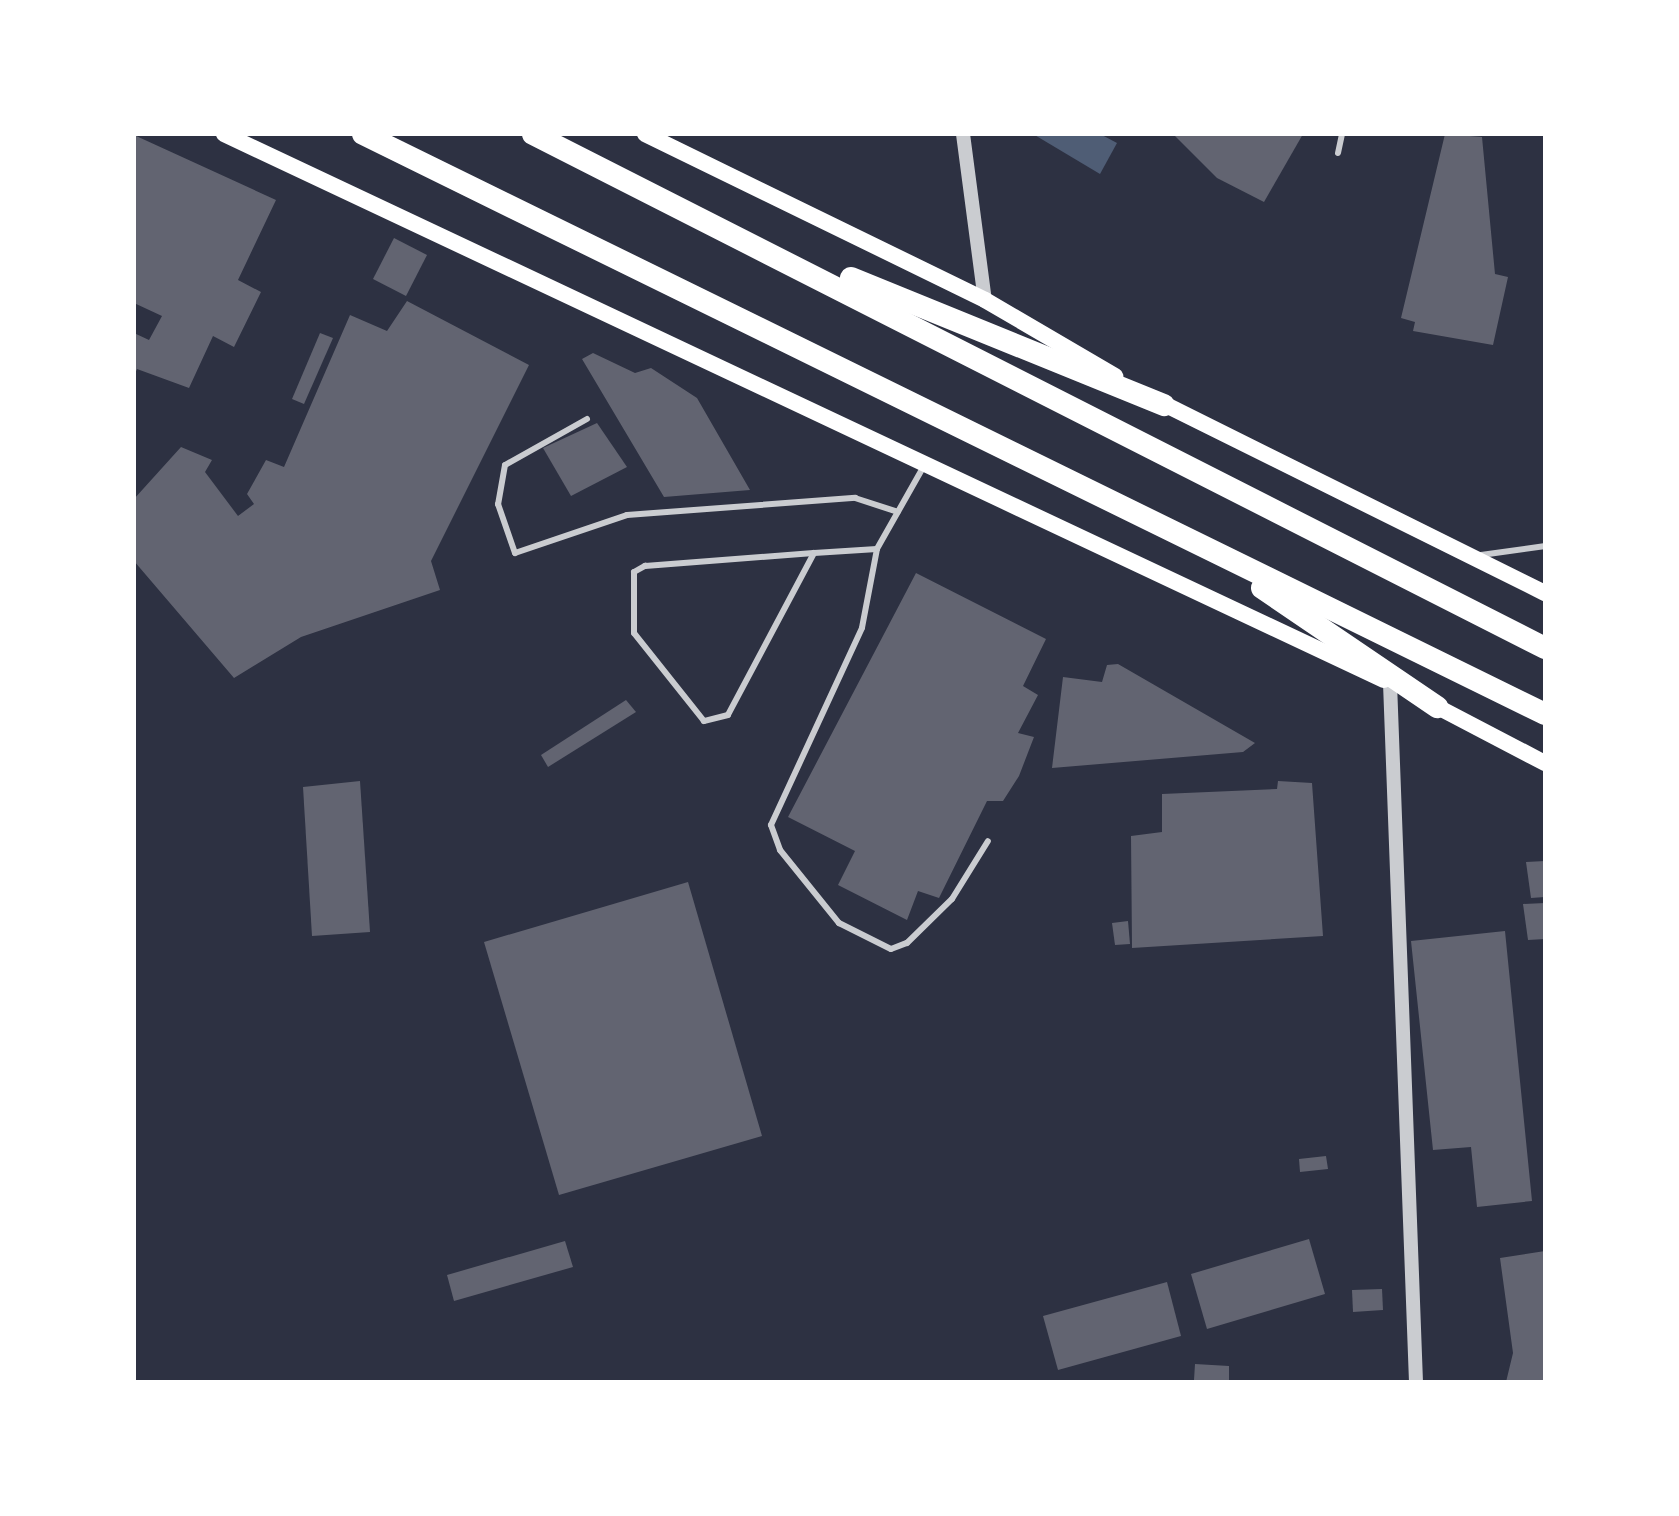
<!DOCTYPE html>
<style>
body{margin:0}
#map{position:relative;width:1679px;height:1516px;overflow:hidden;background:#2d3142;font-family:"Nunito Sans",sans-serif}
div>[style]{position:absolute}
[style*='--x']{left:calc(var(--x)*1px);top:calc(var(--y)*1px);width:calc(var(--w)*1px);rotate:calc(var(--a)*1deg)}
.water>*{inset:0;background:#4f5d75}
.building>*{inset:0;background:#626471}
.service>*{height:6px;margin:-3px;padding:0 3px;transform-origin:3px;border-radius:3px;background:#caccd0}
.tertiary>*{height:14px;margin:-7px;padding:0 7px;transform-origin:7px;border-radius:7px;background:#caccd0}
.secondary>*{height:16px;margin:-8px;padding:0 8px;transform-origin:8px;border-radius:8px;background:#fff}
.trunk>*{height:22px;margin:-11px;padding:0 11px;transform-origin:11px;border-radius:11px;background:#fff}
span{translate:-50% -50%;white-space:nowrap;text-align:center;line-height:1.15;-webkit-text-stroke:7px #fff;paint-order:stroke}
.frame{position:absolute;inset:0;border:136px solid #fff;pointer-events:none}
</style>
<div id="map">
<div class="water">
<div style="clip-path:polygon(1033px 134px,1100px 134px,1117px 143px,1100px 174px)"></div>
</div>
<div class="building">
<div style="clip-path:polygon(1173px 134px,1303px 134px,1264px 202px,1217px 178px)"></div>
<div style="clip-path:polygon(1445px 134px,1482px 137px,1495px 274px,1508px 277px,1493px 345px,1413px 331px,1415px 322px,1401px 318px)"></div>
<div style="clip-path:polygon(134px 135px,276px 200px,238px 280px,261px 292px,234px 347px,213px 336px,189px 388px,137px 369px,134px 376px,134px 333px,149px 340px,162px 316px,134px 303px)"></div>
<div style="clip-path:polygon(394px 238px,427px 255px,406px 296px,373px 279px)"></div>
<div style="clip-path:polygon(407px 301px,529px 365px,431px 561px,440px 590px,301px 637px,234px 678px,134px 561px,134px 499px,181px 447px,212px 460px,205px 472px,238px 516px,254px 504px,247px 494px,266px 460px,284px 467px,350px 315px,387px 331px)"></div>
<div style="clip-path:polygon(320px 333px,333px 338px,304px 404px,292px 399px)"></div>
<div style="clip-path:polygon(593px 353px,635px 373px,651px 368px,697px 398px,750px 490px,664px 497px,582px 359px)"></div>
<div style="clip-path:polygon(597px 423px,627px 467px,571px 496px,543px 448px)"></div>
<div style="clip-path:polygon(916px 573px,1046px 639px,1023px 686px,1038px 695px,1018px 733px,1034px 737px,1019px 776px,1003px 801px,987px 801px,939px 898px,918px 891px,907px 920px,838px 885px,855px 851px,788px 817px)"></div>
<div style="clip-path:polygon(1118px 664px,1255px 743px,1243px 752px,1052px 768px,1063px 677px,1102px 682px,1107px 665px)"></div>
<div style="clip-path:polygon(626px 700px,636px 712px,548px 767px,541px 755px)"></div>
<div style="clip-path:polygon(360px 781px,370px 932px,312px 936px,303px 787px)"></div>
<div style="clip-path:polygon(1278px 781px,1312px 783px,1323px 936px,1132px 948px,1131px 836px,1162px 832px,1162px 794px,1277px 789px)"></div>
<div style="clip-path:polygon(1545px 861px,1545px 897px,1531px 898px,1526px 862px)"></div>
<div style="clip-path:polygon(688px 882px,762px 1136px,559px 1195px,484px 942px)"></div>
<div style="clip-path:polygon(1545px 903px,1545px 939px,1528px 940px,1523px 904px)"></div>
<div style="clip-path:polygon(1128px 921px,1130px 944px,1115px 945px,1112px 923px)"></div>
<div style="clip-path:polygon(1505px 931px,1532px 1201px,1477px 1207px,1471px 1147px,1433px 1150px,1411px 941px)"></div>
<div style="clip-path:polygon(1326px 1156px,1328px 1169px,1300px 1172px,1299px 1159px)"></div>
<div style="clip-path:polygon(1309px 1239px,1325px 1294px,1207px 1329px,1191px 1274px)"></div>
<div style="clip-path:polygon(565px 1241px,573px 1267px,454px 1301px,447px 1275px)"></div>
<div style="clip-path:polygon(1545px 1251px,1545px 1382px,1506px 1382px,1513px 1353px,1500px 1258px)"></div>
<div style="clip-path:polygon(1167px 1282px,1181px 1336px,1058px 1370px,1043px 1316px)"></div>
<div style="clip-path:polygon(1382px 1289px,1383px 1310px,1353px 1312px,1352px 1290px)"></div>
<div style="clip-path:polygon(1195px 1364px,1229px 1366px,1229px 1381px,1194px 1380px)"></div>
</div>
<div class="service">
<div style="--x:1338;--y:153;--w:19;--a:-78"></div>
<div style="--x:587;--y:419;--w:94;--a:150.7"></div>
<div style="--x:505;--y:465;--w:40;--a:100"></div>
<div style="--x:498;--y:504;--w:52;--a:70.9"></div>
<div style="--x:515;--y:553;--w:118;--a:-18.7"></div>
<div style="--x:627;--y:515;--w:229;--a:-4.3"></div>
<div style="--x:855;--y:498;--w:45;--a:18"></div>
<div style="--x:925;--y:464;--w:98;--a:119.5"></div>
<div style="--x:877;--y:549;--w:80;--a:100.8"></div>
<div style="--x:862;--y:628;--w:217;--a:114.8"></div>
<div style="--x:771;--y:825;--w:27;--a:70"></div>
<div style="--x:780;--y:850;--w:94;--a:51.1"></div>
<div style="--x:839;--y:923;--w:58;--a:26.6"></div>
<div style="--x:891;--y:949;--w:17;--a:-21"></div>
<div style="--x:907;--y:943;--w:63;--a:-44.4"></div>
<div style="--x:952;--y:899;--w:68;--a:-58.2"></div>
<div style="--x:814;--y:553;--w:183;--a:118"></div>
<div style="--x:728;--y:715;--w:25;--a:166"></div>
<div style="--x:704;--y:721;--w:112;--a:-128.5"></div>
<div style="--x:634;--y:633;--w:61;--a:-90"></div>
<div style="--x:634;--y:572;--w:13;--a:-29"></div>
<div style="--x:645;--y:566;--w:169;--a:-4.4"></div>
<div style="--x:814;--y:553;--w:63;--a:-3.6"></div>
<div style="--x:1481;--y:555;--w:65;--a:-8"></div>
</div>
<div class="tertiary">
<div style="--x:963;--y:134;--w:167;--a:82.5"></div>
<div style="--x:1390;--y:683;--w:699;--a:87.87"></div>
</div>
<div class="secondary">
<div style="--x:224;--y:134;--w:1282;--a:25.21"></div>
<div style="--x:645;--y:134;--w:378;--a:26"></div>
<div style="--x:985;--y:300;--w:151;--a:30.3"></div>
<div style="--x:1156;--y:400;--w:434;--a:26.4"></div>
<div style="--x:1430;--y:703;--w:130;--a:27.6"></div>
</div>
<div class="trunk">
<div style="--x:363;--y:134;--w:1317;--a:26.14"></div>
<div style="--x:533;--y:134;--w:1135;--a:26.93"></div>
<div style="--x:851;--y:278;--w:338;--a:22.1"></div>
<div style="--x:1262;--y:588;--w:212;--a:34.2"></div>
</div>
<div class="frame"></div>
</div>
